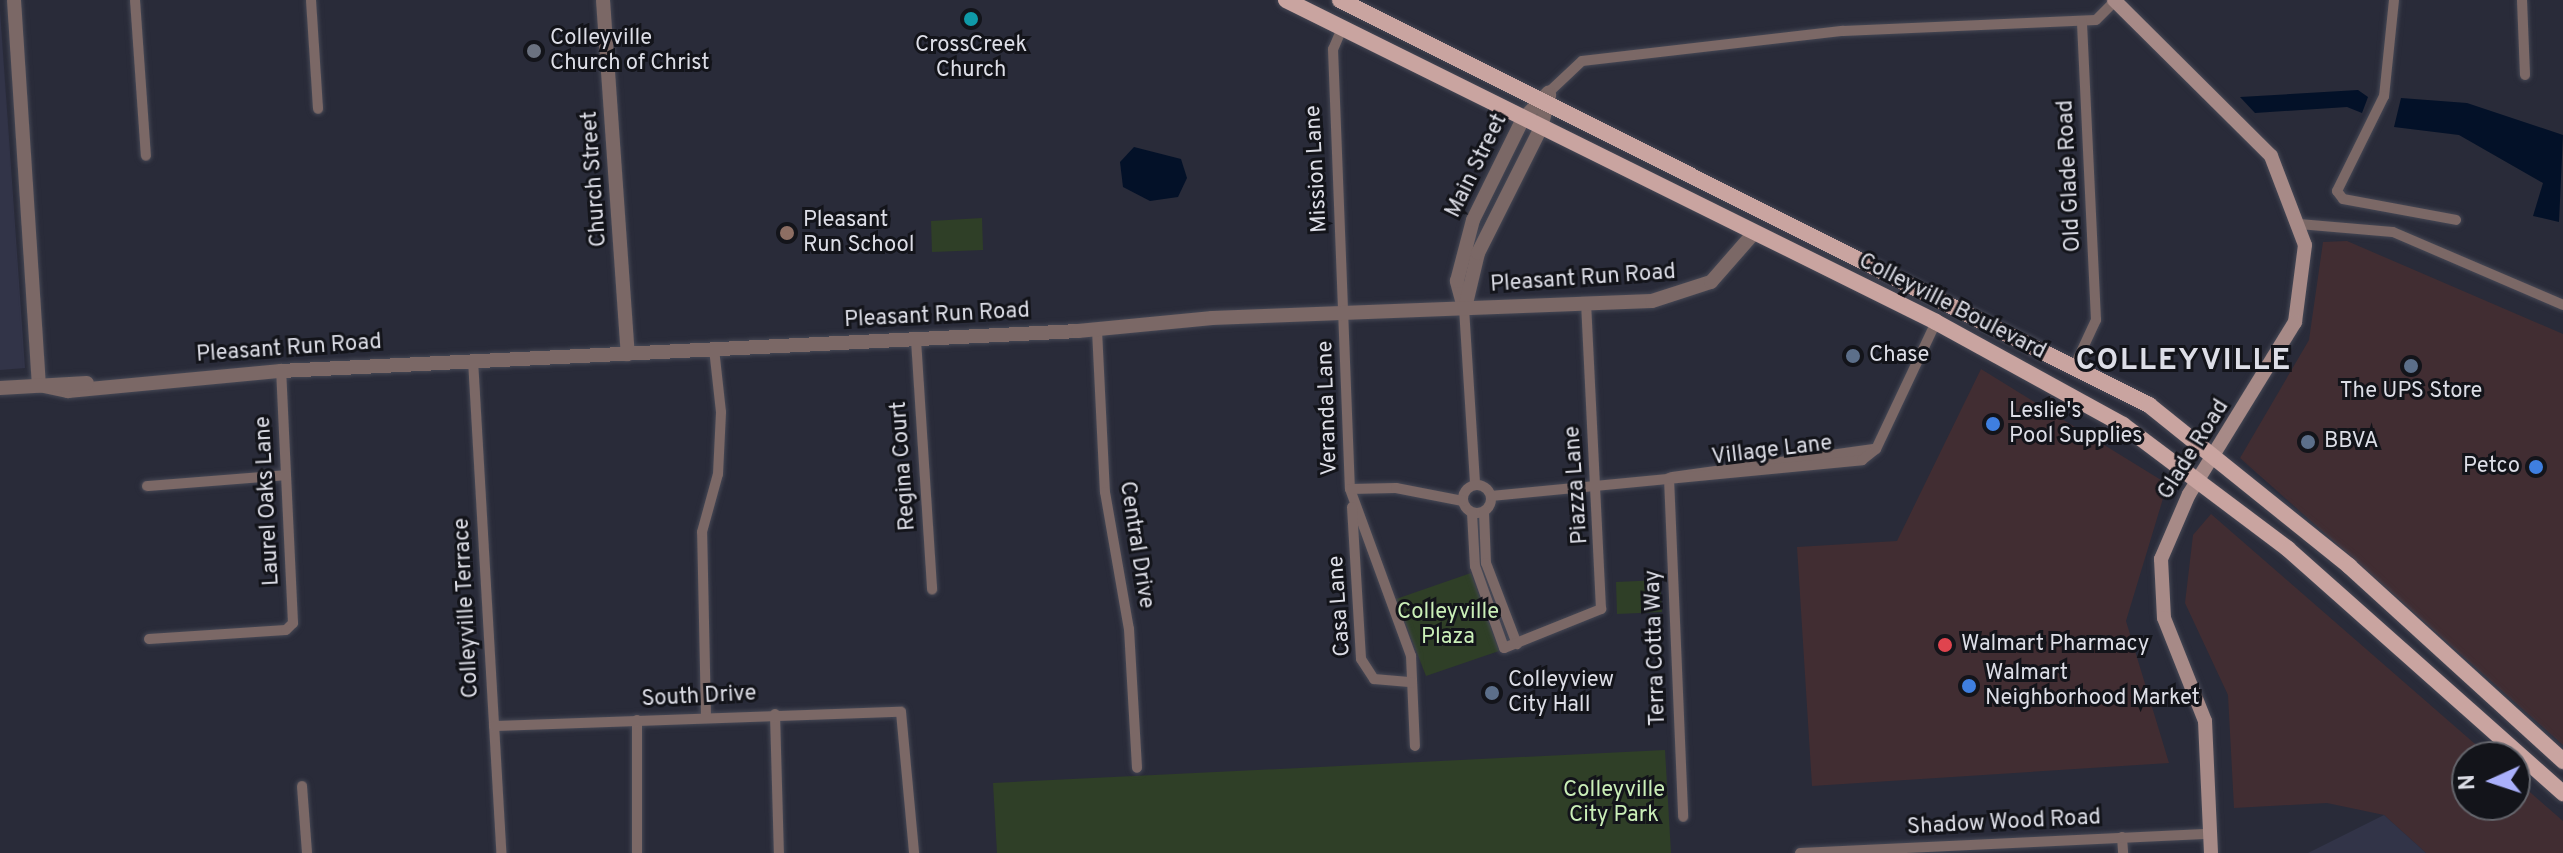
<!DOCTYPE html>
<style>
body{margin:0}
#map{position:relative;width:2563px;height:853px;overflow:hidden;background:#292b39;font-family:Overpass,sans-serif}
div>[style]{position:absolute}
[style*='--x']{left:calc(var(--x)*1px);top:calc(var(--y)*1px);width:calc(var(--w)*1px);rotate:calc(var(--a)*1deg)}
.commercial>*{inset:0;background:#412d32}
.built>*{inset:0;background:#323448}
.green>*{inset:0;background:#2f3f27}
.water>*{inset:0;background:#031128}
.roads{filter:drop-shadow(0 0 2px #464855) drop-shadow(0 0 2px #464855)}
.minor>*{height:10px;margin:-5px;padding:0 5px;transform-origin:5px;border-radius:5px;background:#7b6866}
.minor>.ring{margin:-5px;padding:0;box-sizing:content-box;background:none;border:10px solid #7b6866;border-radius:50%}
.tertiary>*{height:14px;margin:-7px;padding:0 7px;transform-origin:7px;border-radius:7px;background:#7b6866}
.secondary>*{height:14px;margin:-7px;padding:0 7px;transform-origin:7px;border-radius:7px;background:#a78a87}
.primary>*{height:16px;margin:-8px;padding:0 8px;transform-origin:8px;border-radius:8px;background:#c9a4a0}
.dots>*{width:22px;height:22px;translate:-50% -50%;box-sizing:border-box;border:4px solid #13141a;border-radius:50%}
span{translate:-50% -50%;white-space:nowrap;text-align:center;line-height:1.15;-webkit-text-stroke:6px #13141a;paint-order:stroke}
.poi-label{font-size:22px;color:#dddee7}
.left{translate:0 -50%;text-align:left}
.right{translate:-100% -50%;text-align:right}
.street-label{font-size:22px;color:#dddee7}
.park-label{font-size:22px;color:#caefb8}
.district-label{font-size:30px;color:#dddee7;font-weight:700;letter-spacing:2px}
.north{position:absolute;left:2451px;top:741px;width:80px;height:80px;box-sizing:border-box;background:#13141a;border:2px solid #64656c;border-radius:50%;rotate:267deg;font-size:22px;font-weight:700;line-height:32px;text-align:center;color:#dddee7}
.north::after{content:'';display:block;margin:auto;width:28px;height:36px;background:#aab0fb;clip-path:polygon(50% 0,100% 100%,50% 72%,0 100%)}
</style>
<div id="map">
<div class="commercial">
<div style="clip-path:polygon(2347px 241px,2563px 334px,2563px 745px,2240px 458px,2309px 340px,2323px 242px)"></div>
<div style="clip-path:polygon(1981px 369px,2161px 480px,2165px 492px,2126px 621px,2169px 763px,1812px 786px,1797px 547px,1897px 541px)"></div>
<div style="clip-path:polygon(2211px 514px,2490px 757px,2467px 757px,2467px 805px,2515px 805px,2515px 779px,2563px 821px,2563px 853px,2426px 853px,2384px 815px,2327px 803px,2234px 808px,2228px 695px,2185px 603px,2193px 535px)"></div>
</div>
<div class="built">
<div style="clip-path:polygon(0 10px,25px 368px,0 370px)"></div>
<div style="clip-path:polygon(2384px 815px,2426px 853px,2308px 853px)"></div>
</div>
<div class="green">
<div style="clip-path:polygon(982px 218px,983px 250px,932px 252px,931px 221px)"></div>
<div style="clip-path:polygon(1471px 573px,1499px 651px,1426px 676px,1396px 599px)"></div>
<div style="clip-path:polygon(1660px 580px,1662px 612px,1617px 614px,1616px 582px)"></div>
<div style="clip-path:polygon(1665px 750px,1671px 853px,997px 853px,993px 783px)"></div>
</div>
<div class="water">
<div style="clip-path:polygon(2358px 90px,2368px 97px,2362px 113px,2347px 107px,2255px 113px,2240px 97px)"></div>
<div style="clip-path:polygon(2401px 98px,2467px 103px,2563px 135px,2559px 222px,2533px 216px,2543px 183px,2459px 135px,2394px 127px)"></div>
<div style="clip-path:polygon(1134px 147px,1181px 159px,1187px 178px,1178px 197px,1150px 201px,1123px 187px,1120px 162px)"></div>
</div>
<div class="roads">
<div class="minor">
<div style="--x:135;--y:0;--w:156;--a:86"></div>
<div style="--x:311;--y:0;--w:109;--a:86.3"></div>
<div style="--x:2394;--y:0;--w:97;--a:95.9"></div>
<div style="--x:2384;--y:96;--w:106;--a:116.3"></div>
<div style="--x:2337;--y:191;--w:10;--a:53"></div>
<div style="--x:2343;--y:199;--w:115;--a:10.5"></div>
<div style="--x:2522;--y:0;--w:75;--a:87.7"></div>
<div style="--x:1343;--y:26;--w:25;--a:113"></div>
<div style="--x:1333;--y:49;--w:440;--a:87.8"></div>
<div style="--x:1350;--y:489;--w:178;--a:69.9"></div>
<div style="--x:1411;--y:656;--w:90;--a:87.5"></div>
<div style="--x:1549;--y:92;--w:45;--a:-43.2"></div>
<div style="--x:1582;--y:61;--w:263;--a:-6.6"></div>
<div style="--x:1843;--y:31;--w:253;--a:-2.5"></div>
<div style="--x:2096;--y:20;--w:27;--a:-45"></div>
<div style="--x:2299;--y:224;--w:94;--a:4.9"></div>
<div style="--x:2393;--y:232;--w:185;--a:23.2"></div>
<div style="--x:1464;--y:308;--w:177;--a:86.4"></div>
<div style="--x:1097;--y:330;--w:162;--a:87.2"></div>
<div style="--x:1105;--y:492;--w:139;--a:80.1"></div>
<div style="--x:1129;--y:629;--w:139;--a:86.7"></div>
<div style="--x:916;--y:340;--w:250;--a:86.3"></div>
<div style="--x:473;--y:360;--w:494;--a:86.7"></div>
<div style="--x:2075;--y:365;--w:50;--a:-65"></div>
<div style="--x:2096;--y:320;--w:299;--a:-92.7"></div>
<div style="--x:1672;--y:477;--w:204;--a:-7.9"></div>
<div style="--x:1669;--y:478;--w:339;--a:87.6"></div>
<div class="ring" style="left:1463px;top:485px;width:18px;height:18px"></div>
<div style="--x:147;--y:486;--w:139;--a:-4.5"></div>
<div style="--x:1350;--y:489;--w:46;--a:-1.2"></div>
<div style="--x:1396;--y:488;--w:68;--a:11"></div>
<div style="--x:1491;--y:496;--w:373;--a:-5.5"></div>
<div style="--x:1862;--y:460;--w:18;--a:-38"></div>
<div style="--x:1876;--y:449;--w:140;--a:-64.7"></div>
<div style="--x:1352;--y:507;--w:152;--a:86.6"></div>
<div style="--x:1361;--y:659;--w:24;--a:57"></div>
<div style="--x:1374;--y:679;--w:38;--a:5"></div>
<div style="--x:1484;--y:512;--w:51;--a:87.8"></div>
<div style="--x:1486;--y:563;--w:87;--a:69.1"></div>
<div style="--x:1472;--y:513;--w:53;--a:86.8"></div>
<div style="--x:1475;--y:566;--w:87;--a:70.5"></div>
<div style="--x:1504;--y:648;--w:105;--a:-21.9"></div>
<div style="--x:1601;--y:609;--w:305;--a:-92.8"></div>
<div style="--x:149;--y:639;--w:137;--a:-3.8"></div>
<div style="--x:286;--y:630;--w:10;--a:-45"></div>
<div style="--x:293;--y:623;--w:252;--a:-92.7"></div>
<div style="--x:775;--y:714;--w:139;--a:88.4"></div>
<div style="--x:706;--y:717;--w:185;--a:-91.2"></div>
<div style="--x:702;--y:532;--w:60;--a:-74.6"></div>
<div style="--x:718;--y:474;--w:62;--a:-87.2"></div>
<div style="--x:721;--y:412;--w:63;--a:-96.3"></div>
<div style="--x:637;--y:720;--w:133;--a:90"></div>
<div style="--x:494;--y:726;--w:407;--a:-2"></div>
<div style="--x:901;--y:712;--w:142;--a:84.7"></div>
<div style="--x:302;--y:786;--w:67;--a:85.7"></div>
<div style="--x:2122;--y:837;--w:16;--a:86"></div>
<div style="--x:1800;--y:853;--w:410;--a:-2.7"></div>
</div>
<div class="tertiary">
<div style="--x:14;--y:0;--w:386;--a:86.3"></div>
<div style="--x:603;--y:0;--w:355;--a:86"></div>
<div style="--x:1464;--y:308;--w:28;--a:-105"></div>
<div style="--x:1457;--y:281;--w:63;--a:-75.3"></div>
<div style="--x:1473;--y:220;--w:113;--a:-63.7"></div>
<div style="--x:1523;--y:119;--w:37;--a:-46"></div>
<div style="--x:1465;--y:308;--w:57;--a:-76.7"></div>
<div style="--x:1478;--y:253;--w:140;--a:-63.3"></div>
<div style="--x:1541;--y:128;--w:34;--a:-76"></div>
<div style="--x:39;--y:385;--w:30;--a:12"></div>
<div style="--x:68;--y:391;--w:214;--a:-5.4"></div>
<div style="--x:281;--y:371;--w:798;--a:-2.87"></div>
<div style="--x:1078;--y:331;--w:135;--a:-5.5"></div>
<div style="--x:1212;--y:318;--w:440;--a:-2.2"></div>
<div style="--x:1652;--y:301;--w:62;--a:-17.9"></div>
<div style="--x:1711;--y:282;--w:64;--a:-48.8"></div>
<div style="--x:0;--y:388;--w:87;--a:-3.3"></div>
</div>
<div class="secondary">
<div style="--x:2114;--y:0;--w:221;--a:44.8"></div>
<div style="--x:2271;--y:156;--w:95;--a:69.1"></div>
<div style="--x:2305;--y:245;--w:78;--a:97.4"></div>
<div style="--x:2295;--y:322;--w:202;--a:121.6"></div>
<div style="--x:2189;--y:494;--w:71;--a:113.3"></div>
<div style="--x:2161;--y:559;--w:59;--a:87.1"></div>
<div style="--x:2164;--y:618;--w:111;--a:68.3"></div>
<div style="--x:2205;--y:721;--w:132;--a:87.4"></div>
</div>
<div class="primary">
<div style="--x:1286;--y:0;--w:725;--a:26.35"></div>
<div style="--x:1936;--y:322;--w:213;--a:28.8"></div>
<div style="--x:2123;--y:425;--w:206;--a:36.9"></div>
<div style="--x:2288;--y:549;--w:368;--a:41.6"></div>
<div style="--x:1340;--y:0;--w:905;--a:26.59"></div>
<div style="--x:2149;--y:405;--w:257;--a:38.8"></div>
<div style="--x:2349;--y:566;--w:290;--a:42.3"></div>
</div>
</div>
<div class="dots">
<div style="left:971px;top:19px;background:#0f9aa8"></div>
<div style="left:534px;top:51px;background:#6b7280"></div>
<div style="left:787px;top:233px;background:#8d6e63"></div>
<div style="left:1853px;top:356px;background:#5c6f8a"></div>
<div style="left:2411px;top:366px;background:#5c6f8a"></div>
<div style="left:1993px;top:424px;background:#3f7fe0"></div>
<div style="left:2308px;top:442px;background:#5c6f8a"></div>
<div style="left:2536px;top:467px;background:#3f7fe0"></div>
<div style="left:1945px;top:645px;background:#e0444e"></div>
<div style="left:1969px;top:686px;background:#3f7fe0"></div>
<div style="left:1492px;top:693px;background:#5c6f8a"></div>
</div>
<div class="poi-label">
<span class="left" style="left:550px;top:51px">Colleyville<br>Church of Christ</span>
<span style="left:971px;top:58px">CrossCreek<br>Church</span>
<span class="left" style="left:803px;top:233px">Pleasant<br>Run School</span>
<span class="left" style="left:1869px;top:356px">Chase</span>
<span style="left:2411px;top:392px">The UPS Store</span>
<span class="left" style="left:2009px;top:424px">Leslie's<br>Pool Supplies</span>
<span class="left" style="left:2324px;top:442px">BBVA</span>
<span class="right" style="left:2520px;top:467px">Petco</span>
<span class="left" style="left:1961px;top:645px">Walmart Pharmacy</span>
<span class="left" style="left:1985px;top:686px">Walmart<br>Neighborhood Market</span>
<span class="left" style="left:1508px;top:693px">Colleyview<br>City Hall</span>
</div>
<div class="street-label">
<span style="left:1477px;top:166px;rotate:-64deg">Main Street</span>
<span style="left:1317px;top:169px;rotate:-93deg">Mission Lane</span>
<span style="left:2070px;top:176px;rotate:-93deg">Old Glade Road</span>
<span style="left:595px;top:179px;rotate:-94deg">Church Street</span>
<span style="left:1583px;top:279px;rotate:-4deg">Pleasant Run Road</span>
<span style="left:1952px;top:307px;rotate:27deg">Colleyville Boulevard</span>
<span style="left:937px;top:316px;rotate:-3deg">Pleasant Run Road</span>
<span style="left:289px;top:349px;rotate:-4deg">Pleasant Run Road</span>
<span style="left:1328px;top:408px;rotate:-92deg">Veranda Lane</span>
<span style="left:2194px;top:450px;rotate:-58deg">Glade Road</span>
<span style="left:1772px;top:451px;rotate:-7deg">Village Lane</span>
<span style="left:904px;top:466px;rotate:-94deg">Regina Court</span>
<span style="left:1577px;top:485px;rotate:-94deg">Piazza Lane</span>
<span style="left:268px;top:501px;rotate:-93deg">Laurel Oaks Lane</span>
<span style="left:1136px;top:545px;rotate:81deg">Central Drive</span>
<span style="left:1340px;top:606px;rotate:-94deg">Casa Lane</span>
<span style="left:467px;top:608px;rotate:-93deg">Colleyville Terrace</span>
<span style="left:1656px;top:648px;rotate:-92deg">Terra Cotta Way</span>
<span style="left:699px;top:697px;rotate:-3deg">South Drive</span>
<span style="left:2004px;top:823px;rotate:-3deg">Shadow Wood Road</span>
</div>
<div class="park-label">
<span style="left:1448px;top:625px">Colleyville<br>Plaza</span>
<span style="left:1614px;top:803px">Colleyville<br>City Park</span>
</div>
<div class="district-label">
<span style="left:2184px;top:362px">COLLEYVILLE</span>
</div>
<div class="north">N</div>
</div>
